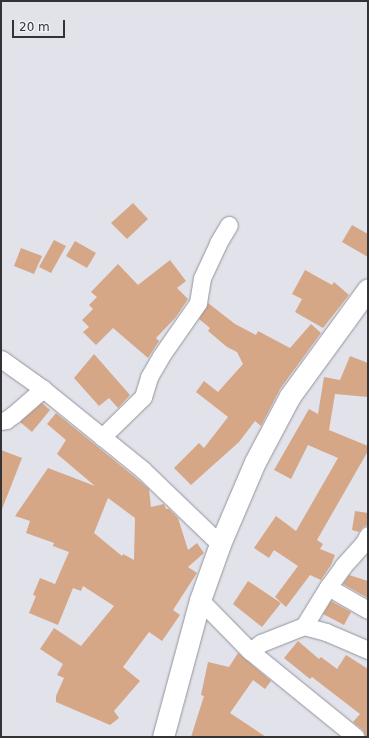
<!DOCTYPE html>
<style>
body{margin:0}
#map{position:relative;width:369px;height:738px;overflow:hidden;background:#e2e2eb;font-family:"DejaVu Sans",sans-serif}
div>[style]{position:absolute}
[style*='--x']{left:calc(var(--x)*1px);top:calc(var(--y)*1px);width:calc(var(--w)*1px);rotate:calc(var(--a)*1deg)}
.building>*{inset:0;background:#d5a787}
.roads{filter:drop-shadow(0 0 1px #93939b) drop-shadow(0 0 1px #93939b)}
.minor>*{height:17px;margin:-8.5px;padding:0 8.5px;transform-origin:8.5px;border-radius:8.5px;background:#fff}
.tertiary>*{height:21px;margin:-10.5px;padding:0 10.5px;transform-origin:10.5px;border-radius:10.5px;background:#fff}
span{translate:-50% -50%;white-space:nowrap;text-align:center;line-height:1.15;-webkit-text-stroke:4px #efeff8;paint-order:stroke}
.frame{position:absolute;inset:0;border:2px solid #333336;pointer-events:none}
.scale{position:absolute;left:12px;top:20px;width:53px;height:18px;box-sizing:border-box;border:2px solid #333336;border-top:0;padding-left:5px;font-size:12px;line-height:14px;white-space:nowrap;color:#333336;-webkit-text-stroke:3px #efeff8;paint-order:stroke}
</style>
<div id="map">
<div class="building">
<div style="clip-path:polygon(133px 203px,148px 219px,127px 239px,111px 223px)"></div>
<div style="clip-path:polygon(352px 225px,368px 234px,368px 257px,342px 242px)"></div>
<div style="clip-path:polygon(54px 240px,66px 246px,51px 273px,39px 267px)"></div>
<div style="clip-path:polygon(75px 241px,96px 253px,87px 268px,66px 256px)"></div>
<div style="clip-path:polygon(21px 248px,42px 256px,34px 274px,14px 266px)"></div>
<div style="clip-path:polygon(170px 260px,186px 281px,177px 288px,188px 299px,176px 317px,156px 338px,159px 341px,148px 358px,113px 328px,96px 345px,83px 332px,89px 327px,82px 320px,93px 309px,89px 305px,97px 297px,91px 292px,118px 264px,138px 285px)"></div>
<div style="clip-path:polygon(305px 270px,332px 285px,334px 282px,349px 295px,323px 328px,295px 312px,302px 299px,292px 294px)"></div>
<div style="clip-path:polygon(208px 303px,235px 324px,256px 335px,258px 331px,290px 348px,311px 324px,321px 333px,280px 389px,261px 426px,255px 421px,239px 442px,191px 485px,174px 468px,199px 443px,204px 448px,228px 417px,196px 392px,204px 381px,218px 392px,243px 364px,237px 352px,227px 347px,208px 331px,210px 328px,199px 319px)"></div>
<div style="clip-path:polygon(94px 354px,130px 395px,118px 408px,109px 398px,99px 406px,74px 378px)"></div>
<div style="clip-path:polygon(350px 356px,368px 363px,368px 397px,335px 394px,329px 430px,368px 446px,368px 451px,317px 540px,323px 544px,320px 549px,335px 555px,331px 565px,321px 580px,310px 575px,286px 607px,275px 597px,298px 566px,274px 550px,269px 558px,254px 548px,276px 516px,296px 531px,338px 458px,308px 445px,291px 479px,274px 470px,309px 409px,318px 414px,324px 377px,340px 380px)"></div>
<div style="clip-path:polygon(42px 403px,50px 410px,32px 432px,20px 422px)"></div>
<div style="clip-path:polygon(evenodd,56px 413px,136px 478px,149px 489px,151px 507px,164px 504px,166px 509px,169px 509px,178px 518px,188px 550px,197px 543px,204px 553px,188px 567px,197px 573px,173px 610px,180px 615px,162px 641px,149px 632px,123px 667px,140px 681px,114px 711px,119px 718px,110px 725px,56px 702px,56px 696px,64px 678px,57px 675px,63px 664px,40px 649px,54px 628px,81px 646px,114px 606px,83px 586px,81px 591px,73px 588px,58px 625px,29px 613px,36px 596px,33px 595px,40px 578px,55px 584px,69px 552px,53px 546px,54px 543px,26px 533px,30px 521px,15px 516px,48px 468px,95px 486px,57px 454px,66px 440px,47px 424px,56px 413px,108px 498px,135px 518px,134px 560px,123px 554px,122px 556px,94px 533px,108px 498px)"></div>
<div style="clip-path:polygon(1px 450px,22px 458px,2px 509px,1px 509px)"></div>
<div style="clip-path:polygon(355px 511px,368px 513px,368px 525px,363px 527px,359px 532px,352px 530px)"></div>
<div style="clip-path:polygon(349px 575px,368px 581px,368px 598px,343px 584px)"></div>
<div style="clip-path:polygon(248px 581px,281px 603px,262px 627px,233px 604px)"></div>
<div style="clip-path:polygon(331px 601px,351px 612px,344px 625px,323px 614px)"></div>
<div style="clip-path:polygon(298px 641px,319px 659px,321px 657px,337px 669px,346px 655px,368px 669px,368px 737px,366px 737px,363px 730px,353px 722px,360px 714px,312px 677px,310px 679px,284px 658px)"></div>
<div style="clip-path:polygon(238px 653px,271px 681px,265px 689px,253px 680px,230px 713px,266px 737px,191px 737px,204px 696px,201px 695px,208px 662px,229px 667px)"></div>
</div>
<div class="roads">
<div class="minor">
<div style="--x:1;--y:359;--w:52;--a:35.5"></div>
<div style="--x:43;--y:389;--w:129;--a:39"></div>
<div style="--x:143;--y:470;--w:107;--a:43.9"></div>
<div style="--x:1;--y:421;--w:5;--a:-11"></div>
<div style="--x:6;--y:420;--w:9;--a:-36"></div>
<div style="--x:13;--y:415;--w:40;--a:-41"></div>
<div style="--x:102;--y:437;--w:57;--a:-44.3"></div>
<div style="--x:143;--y:397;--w:21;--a:-73"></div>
<div style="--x:149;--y:377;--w:24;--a:-60"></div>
<div style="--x:161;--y:356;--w:65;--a:-55.1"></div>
<div style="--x:198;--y:303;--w:25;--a:-81"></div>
<div style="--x:202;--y:278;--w:38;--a:-65"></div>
<div style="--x:218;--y:243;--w:21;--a:-59"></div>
<div style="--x:328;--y:587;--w:46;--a:29.9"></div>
<div style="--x:200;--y:600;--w:71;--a:45.6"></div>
<div style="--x:250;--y:651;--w:136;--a:39.1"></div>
<div style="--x:304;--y:626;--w:23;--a:15"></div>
<div style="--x:326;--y:632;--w:46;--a:23.2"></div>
<div style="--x:250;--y:651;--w:14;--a:-36"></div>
<div style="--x:261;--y:643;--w:46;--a:-21.6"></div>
<div style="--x:304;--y:626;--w:46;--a:-58.4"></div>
<div style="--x:328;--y:587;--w:26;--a:-54"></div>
<div style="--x:343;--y:566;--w:30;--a:-48"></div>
<div style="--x:363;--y:544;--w:10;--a:-61"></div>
</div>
<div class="tertiary">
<div style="--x:163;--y:737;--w:142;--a:-74.9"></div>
<div style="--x:200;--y:600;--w:59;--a:-70.3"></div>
<div style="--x:220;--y:544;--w:89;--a:-66.9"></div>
<div style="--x:255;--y:462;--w:75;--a:-62.1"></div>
<div style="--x:290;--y:396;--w:132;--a:-53.9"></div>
</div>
</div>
<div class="frame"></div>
<div class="scale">20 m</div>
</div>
